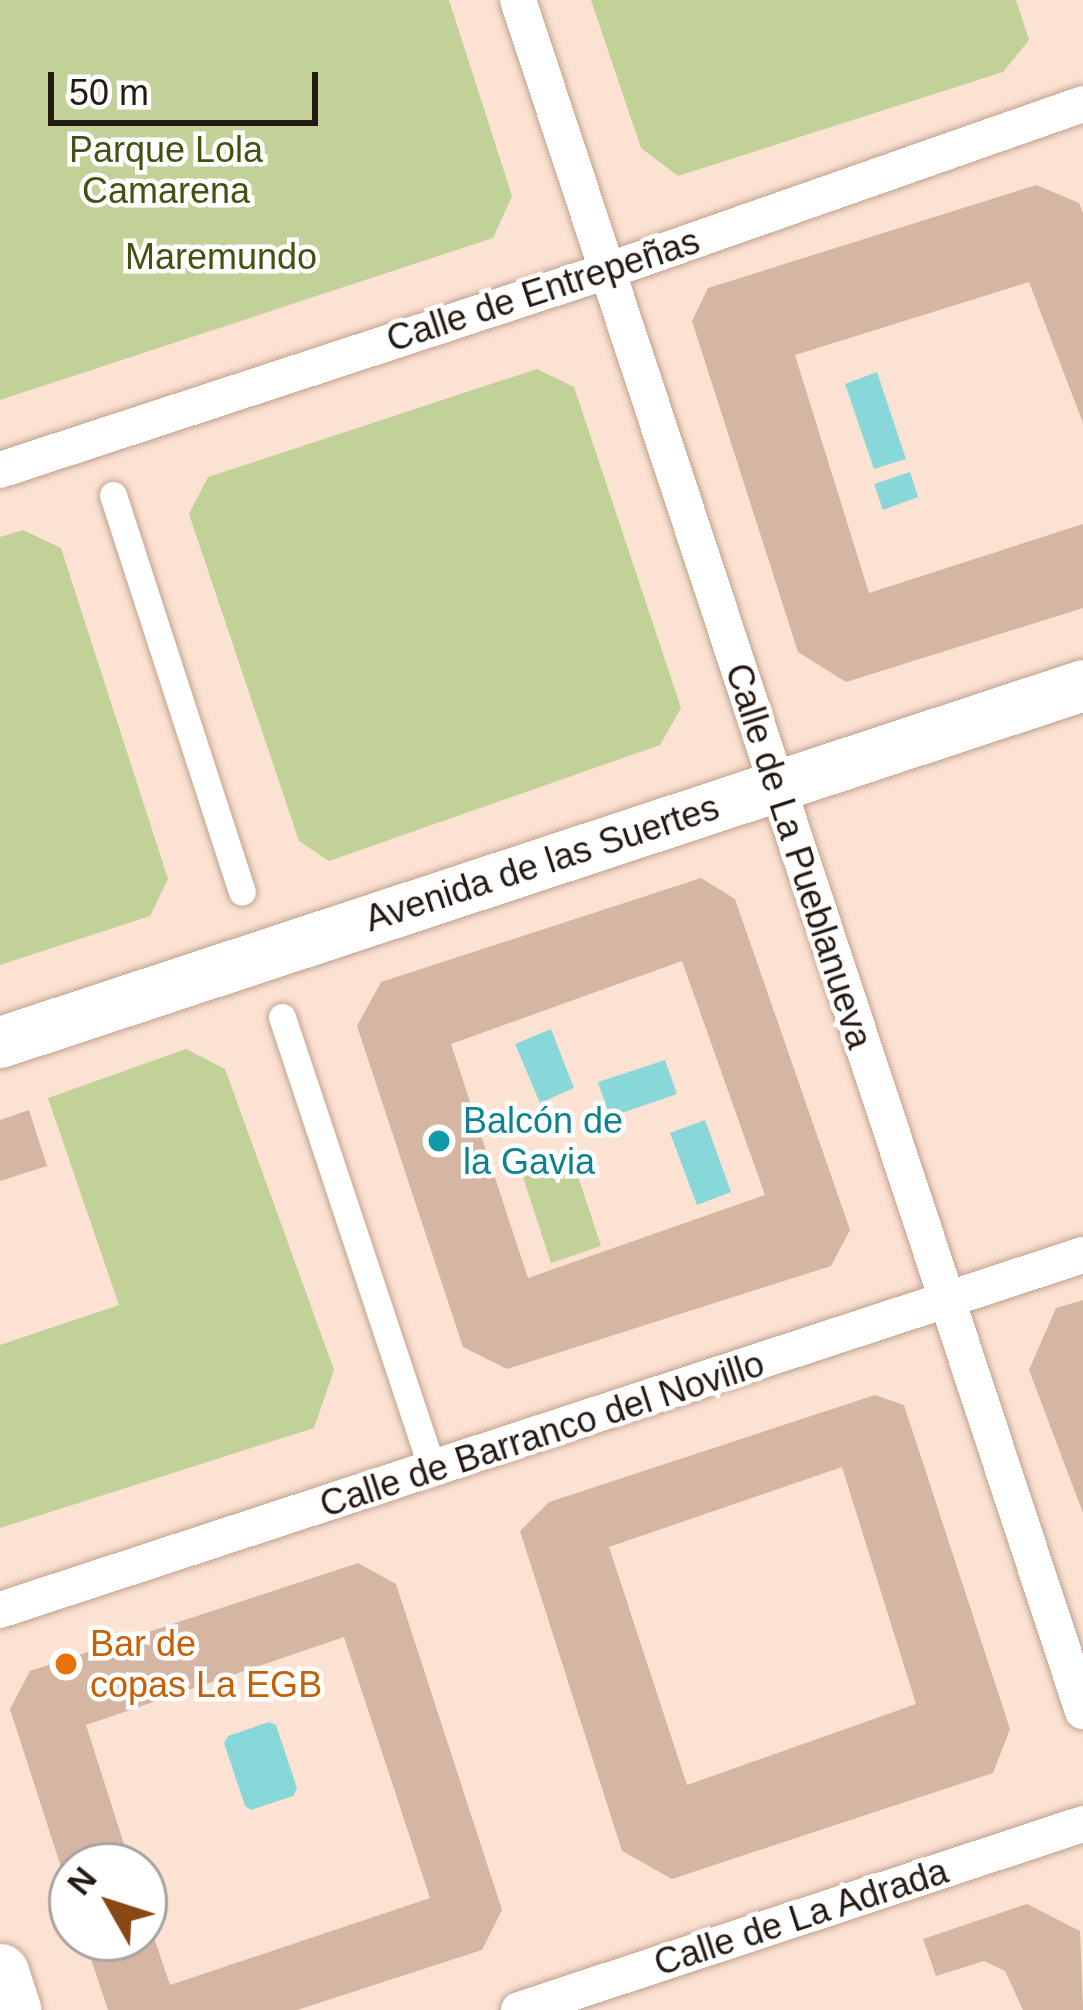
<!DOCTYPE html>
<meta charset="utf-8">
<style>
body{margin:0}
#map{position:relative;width:1083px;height:2010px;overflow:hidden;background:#fce2d2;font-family:Helvetica,sans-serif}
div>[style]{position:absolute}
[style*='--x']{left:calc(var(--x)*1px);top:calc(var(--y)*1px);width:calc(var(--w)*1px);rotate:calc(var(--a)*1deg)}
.green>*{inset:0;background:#c1d198}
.water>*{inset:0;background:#88d8da}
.building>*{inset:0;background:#d5b6a2}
.roads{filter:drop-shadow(0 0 3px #c1a390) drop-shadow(0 0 3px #c1a390)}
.pedestrian>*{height:27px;margin:-13.5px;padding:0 13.5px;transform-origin:13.5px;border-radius:13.5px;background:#fff}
.minor>*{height:36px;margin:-18px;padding:0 18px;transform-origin:18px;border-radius:18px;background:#fff}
.secondary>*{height:51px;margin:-25.5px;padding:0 25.5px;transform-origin:25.5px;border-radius:25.5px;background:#fff}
.primary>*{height:57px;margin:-28.5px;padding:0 28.5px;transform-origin:28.5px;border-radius:28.5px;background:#fff}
.dots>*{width:33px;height:33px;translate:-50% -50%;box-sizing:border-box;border:6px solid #fff;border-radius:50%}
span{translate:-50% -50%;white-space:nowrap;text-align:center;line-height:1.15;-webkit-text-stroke:9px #fff;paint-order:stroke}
.park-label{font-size:36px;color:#445111}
.street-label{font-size:36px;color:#251a13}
.culture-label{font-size:36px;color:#0d838f}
.left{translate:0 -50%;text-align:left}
.food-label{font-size:36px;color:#c56008}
.north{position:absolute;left:48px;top:1842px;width:120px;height:120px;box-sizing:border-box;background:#fff;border:3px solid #a8a3a1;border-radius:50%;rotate:309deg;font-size:33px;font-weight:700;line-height:48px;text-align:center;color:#251a13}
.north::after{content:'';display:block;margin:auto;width:42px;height:54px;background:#894716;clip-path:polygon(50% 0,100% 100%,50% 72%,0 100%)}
.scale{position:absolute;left:48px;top:72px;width:270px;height:54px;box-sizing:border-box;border:6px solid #251a13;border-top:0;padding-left:15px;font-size:36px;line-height:42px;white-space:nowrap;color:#251a13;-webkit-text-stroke:9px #fff;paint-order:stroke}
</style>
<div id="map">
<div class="green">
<div style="clip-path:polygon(0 0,449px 0,512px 196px,493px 238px,0 400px)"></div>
<div style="clip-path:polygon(591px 0,1016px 0,1029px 40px,1003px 72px,678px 176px,641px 148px)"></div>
<div style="clip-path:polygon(537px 369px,574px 387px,681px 708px,660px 745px,329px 861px,299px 841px,189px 514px,208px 477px)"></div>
<div style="clip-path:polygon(23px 530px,61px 548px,168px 879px,150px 916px,0 965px,0 537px)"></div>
<div style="clip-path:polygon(186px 1049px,225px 1069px,334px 1370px,314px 1428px,0 1528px,0 1345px,119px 1305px,48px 1098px)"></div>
<div style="clip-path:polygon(573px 1161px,601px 1246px,551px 1263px,523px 1177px)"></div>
</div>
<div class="water">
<div style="clip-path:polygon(877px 372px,906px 459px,874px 469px,845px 384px)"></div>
<div style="clip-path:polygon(910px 472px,918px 497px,883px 510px,874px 484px)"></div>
<div style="clip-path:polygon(551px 1029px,574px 1088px,540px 1103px,515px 1044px)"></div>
<div style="clip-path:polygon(665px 1060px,677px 1094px,610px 1117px,598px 1082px)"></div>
<div style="clip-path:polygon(705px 1120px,731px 1192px,697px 1205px,670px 1133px)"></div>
<div style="clip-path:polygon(269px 1722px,276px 1725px,297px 1788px,293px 1796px,251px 1810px,245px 1806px,224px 1743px,228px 1736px)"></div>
</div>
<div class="building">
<div style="clip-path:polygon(1036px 185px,1079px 203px,1083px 213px,1083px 423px,1029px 282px,795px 355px,869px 593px,1083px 524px,1083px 608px,846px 682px,798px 652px,692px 321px,708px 288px)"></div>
<div style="clip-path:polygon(evenodd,701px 878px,735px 899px,850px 1230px,831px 1266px,507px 1369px,463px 1347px,357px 1026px,381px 982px,701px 878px,682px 961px,765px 1195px,528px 1278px,451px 1044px,682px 961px)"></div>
<div style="clip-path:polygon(29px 1110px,47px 1166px,0 1181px,0 1120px)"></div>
<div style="clip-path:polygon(1083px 1300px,1083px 1513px,1029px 1370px,1056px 1308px)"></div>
<div style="clip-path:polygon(evenodd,875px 1395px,904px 1405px,1010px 1729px,993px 1773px,672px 1879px,622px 1851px,520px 1531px,549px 1502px,875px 1395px,842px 1467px,916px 1704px,687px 1785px,609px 1547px,842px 1467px)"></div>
<div style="clip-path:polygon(358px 1563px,396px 1584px,502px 1910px,482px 1950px,297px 2010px,108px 2010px,84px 1938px,144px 1938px,144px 1908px,170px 1985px,430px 1898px,344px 1637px,86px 1725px,131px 1866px,72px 1866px,71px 1898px,10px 1709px,30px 1671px)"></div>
<div style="clip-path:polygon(1027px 1904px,1080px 1931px,1083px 2010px,1023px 2010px,1005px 1971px,984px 1961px,936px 1976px,923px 1939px)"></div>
</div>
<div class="roads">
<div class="pedestrian">
<div style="--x:113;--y:495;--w:417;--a:72"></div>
<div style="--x:282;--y:1017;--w:478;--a:71.6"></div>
</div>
<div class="minor">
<div style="--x:518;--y:0;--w:1802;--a:71.73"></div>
<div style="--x:0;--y:470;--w:639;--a:-18.15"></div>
<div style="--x:607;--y:271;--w:504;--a:-19.33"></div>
<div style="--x:0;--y:1610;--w:1140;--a:-18.15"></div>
<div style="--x:519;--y:2010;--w:594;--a:-18.25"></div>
</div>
<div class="secondary">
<div style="--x:0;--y:1042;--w:1140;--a:-18.24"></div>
</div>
<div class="primary">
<div style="--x:0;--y:1972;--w:40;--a:72"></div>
</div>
</div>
<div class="dots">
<div style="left:439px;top:1141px;background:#0f9aa8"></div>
<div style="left:66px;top:1664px;background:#e8710a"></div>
</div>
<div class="park-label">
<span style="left:166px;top:170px">Parque Lola<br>Camarena</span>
<span style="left:221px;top:257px">Maremundo</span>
</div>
<div class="street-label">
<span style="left:543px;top:290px;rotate:-18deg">Calle de Entrepeñas</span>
<span style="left:799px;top:856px;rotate:72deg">Calle de La Pueblanueva</span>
<span style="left:542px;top:863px;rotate:-18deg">Avenida de las Suertes</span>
<span style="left:542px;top:1434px;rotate:-18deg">Calle de Barranco del Novillo</span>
<span style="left:801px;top:1917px;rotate:-18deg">Calle de La Adrada</span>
</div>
<div class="culture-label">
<span class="left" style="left:463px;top:1141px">Balcón de<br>la Gavia</span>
</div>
<div class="food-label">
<span class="left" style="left:90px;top:1664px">Bar de<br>copas La EGB</span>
</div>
<div class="north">N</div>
<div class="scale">50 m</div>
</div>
